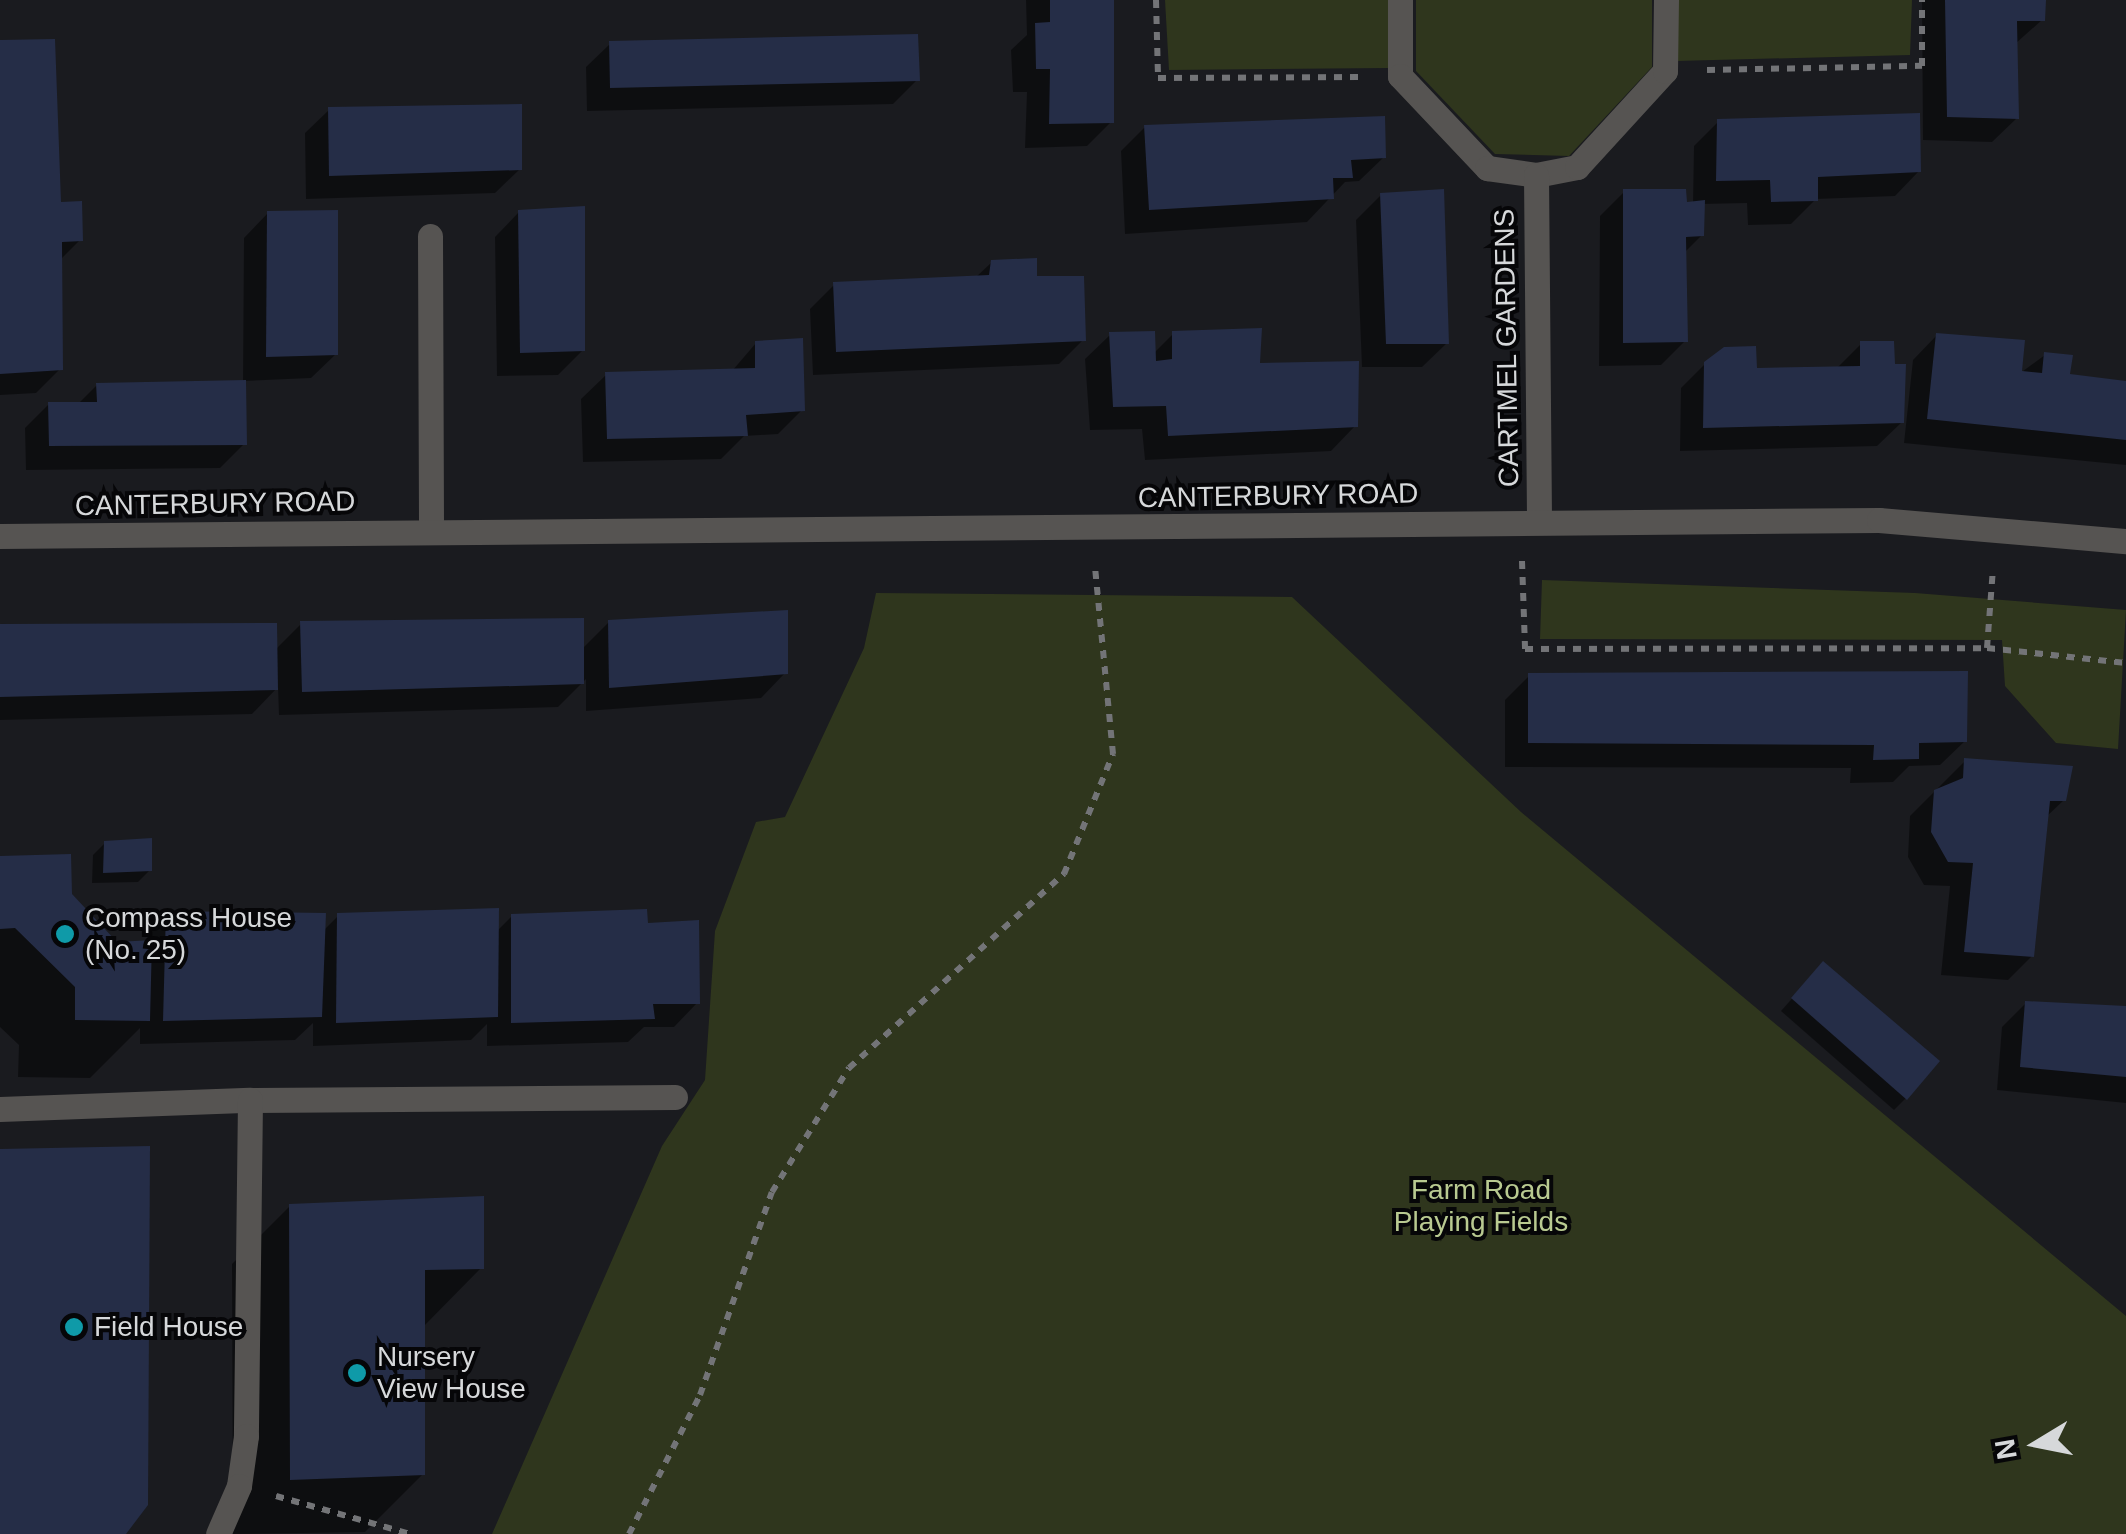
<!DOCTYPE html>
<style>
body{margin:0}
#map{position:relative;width:2126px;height:1534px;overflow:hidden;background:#1a1b1f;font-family:Arial,sans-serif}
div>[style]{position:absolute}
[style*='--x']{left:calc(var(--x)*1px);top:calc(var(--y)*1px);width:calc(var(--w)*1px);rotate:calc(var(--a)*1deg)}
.green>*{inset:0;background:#2f361d}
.shadow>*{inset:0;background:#0007}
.building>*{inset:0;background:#252d47}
.path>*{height:6px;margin-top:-3px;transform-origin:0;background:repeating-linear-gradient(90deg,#737477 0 8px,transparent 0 16px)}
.street>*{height:25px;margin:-12.5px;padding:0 12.5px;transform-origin:12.5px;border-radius:12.5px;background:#565452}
.dots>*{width:28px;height:28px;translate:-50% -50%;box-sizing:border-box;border:5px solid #060608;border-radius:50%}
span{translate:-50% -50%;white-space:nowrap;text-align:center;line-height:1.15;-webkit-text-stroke:8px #060608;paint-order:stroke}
.street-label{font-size:28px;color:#d6d8da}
.poi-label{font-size:28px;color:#d6d8da}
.left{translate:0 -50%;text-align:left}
.park-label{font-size:28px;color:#b9ca91}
.north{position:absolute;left:1986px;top:1394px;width:100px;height:100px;-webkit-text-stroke:8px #060608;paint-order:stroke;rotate:260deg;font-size:28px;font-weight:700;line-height:40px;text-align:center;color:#d6d8da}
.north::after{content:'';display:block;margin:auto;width:35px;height:45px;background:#d6d8da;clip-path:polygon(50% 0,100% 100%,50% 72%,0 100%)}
</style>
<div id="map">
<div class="green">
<div style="clip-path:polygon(1165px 0,1388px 0,1388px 68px,1169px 70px)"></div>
<div style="clip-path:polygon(1416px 0,1652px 0,1652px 67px,1569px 156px,1495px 154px,1416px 71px)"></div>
<div style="clip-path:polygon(1676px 0,1912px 0,1910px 55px,1676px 61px)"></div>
<div style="clip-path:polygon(1542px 580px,1915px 593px,2126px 610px,2118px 749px,2056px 743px,2005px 686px,2002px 640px,1540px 639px)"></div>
<div style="clip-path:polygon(876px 593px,1292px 597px,1521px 812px,2126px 1316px,2126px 1534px,492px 1534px,662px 1146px,705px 1080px,715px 931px,756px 822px,785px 817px,864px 648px)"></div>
</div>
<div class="shadow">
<div style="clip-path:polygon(1026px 0,1111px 0,1111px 122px,1087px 146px,1025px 148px,1027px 92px,1013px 92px,1011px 50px,1027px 35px)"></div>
<div style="clip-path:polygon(1922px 0,2043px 0,2042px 20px,2015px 44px,2017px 118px,1992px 142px,1923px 140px)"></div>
<div style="clip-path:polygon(0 43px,59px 205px,80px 240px,59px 261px,60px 369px,36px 393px,0 395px)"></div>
<div style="clip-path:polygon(611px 43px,917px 80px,893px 104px,587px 111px,586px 67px)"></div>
<div style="clip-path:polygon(330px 109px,520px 169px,495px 193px,306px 199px,305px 133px)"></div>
<div style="clip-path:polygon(1718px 122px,1919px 171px,1895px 196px,1816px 199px,1791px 224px,1748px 225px,1747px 203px,1702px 204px,1702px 235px,1684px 253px,1685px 341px,1661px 365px,1599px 366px,1600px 216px,1624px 192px,1693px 204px,1694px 146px)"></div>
<div style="clip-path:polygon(1145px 127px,1384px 157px,1359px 181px,1345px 182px,1307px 222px,1125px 234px,1121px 151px)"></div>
<div style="clip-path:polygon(1381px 195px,1447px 343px,1422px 367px,1362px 367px,1356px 220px)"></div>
<div style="clip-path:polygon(519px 212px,583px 350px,558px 375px,497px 376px,495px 237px)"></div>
<div style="clip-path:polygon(268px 213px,336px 354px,311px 378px,243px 381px,244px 444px,220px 468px,26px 470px,25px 428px,49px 404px,78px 404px,97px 385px,243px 383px,244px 238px)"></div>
<div style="clip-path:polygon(992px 262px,1035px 279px,1083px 340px,1059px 364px,813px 375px,810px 309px,835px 284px,975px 278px)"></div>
<div style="clip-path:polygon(1173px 334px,1258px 365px,1355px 426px,1331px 451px,1145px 460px,1142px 429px,1090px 430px,1085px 359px,1110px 335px,1153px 354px)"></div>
<div style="clip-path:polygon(1937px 335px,2019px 374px,2045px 355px,2067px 377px,2126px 383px,2126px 465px,1904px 443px,1913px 360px)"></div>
<div style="clip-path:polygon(756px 343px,802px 410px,778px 434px,744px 436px,721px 459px,583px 462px,581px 399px,606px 375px,732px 371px)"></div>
<div style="clip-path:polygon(1861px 344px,1902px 422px,1877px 446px,1680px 451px,1681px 388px,1706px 363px,1754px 371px,1836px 369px)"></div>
<div style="clip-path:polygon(609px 622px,785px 673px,761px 698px,586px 711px,586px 679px,558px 707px,279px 715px,278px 687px,252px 714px,0 720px,0 626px,275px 650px,301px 624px,581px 650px)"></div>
<div style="clip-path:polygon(1529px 676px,1965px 741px,1940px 765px,1909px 766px,1893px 782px,1850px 783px,1851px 768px,1505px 767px,1505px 700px)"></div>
<div style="clip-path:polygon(1965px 761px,2064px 800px,2045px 818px,2032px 956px,2008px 980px,1941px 975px,1950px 886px,1924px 885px,1908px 857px,1910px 816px)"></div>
<div style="clip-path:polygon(105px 843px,150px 870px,138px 882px,92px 883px,93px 855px)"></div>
<div style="clip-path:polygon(0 859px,70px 895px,116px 944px,143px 943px,167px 913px,323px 931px,338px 916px,496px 932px,512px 916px,646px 926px,698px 1002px,674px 1027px,644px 1027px,628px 1042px,487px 1046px,487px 1024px,471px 1040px,313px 1046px,313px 1023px,295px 1040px,140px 1044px,140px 1028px,90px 1078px,18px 1077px,19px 1045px,0 1027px)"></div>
<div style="clip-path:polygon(1812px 976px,1906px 1098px,1894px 1110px,1781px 1011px)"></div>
<div style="clip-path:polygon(2026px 1003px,2126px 1008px,2126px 1103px,1997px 1090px,2002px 1027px)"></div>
<div style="clip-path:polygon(290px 1206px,481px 1268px,423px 1327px,423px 1474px,365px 1532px,233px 1534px,232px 1264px)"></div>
</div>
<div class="building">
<div style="clip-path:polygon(1050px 0,1114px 0,1114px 123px,1049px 124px,1050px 69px,1036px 69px,1035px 23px,1050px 22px)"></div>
<div style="clip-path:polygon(1945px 0,2046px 0,2045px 21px,2017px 21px,2019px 119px,1947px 117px)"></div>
<div style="clip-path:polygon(918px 34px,920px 81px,610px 88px,609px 41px)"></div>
<div style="clip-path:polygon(55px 39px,61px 202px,82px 201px,83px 241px,62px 242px,63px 370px,0 374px,0 40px)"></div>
<div style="clip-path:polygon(522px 104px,522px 170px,329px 176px,328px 107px)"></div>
<div style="clip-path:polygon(1920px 113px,1921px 172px,1818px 177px,1818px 201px,1771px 202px,1770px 180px,1716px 181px,1717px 119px)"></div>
<div style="clip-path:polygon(1385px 116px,1386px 158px,1351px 160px,1353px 178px,1333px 178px,1334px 199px,1149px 210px,1144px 125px)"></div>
<div style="clip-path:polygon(1444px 189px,1449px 344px,1386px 344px,1380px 193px)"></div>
<div style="clip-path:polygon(1623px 189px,1686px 189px,1687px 202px,1705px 200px,1704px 236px,1686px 237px,1688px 342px,1623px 343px)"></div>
<div style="clip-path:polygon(585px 206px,585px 351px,520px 353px,518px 210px)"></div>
<div style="clip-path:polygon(338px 210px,338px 355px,266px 357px,267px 211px)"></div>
<div style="clip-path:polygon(1037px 258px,1037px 276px,1084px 276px,1086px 341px,836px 352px,833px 282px,989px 275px,991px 260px)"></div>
<div style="clip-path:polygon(1262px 328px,1260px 363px,1359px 361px,1358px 427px,1168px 436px,1166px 406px,1113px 407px,1109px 332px,1155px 331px,1156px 361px,1172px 359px,1172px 331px)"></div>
<div style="clip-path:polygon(1936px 333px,2025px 340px,2022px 371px,2042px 373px,2044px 352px,2073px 355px,2070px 374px,2126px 381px,2126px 440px,1927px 419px)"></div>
<div style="clip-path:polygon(803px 338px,805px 411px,746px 415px,748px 436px,607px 439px,605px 372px,755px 368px,755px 341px)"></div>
<div style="clip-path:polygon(1860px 341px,1894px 341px,1895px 364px,1906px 364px,1904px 423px,1703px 428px,1704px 362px,1724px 347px,1756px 346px,1757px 368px,1860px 366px)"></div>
<div style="clip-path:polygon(246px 380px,247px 445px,49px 446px,48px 402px,97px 402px,96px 383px)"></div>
<div style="clip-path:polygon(788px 610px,788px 674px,609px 688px,608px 620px)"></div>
<div style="clip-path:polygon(584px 618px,584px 684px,302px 692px,300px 621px)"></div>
<div style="clip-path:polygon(277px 623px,278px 690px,0 697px,0 624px)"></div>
<div style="clip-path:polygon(1968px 671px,1967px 742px,1919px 743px,1919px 759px,1873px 760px,1874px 745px,1528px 743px,1528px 673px)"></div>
<div style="clip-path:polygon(1964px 758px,2073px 766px,2066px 801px,2050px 801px,2034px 957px,1964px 952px,1973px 863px,1948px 862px,1931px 832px,1934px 790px,1963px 778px)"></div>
<div style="clip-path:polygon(152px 838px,152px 871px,103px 873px,104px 841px)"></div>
<div style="clip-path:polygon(71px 854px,72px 894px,117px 942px,152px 940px,150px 1021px,75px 1020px,75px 987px,15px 928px,0 929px,0 856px)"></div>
<div style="clip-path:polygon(499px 908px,498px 1017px,336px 1023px,337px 913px)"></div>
<div style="clip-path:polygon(647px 909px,648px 923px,699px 920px,700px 1004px,653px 1004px,655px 1019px,511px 1023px,511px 914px)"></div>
<div style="clip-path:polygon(166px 911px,326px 913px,322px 1017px,163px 1021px)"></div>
<div style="clip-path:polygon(1823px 961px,1940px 1061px,1907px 1100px,1791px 998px)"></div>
<div style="clip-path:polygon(2025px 1001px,2126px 1006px,2126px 1077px,2020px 1067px)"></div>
<div style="clip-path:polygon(150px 1146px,148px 1505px,126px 1534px,0 1534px,0 1149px)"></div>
<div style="clip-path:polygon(484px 1196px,484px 1269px,425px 1270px,425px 1475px,290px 1480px,289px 1204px)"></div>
</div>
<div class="path">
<div style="--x:1156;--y:0;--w:78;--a:88.5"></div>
<div style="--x:1158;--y:78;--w:201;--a:-0.3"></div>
<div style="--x:1707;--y:70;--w:215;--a:-1.1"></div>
<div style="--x:1922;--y:66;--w:66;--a:-90"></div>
<div style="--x:1522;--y:561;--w:88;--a:88"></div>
<div style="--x:1525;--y:649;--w:462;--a:-0.1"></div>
<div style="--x:1987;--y:648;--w:140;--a:6.2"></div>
<div style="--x:1987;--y:648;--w:79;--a:-85.7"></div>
<div style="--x:276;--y:1496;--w:139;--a:15.8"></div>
<div style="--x:629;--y:1534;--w:156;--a:-62.9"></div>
<div style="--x:700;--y:1395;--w:215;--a:-70.5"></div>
<div style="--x:772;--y:1192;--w:146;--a:-58.2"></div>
<div style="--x:849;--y:1068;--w:290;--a:-42.1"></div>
<div style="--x:1064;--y:874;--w:130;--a:-67.8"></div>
<div style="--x:1113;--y:754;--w:189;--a:-95.5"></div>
</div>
<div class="street">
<div style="--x:1400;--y:0;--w:76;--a:90"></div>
<div style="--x:1400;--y:76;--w:127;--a:46.6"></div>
<div style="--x:1487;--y:168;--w:49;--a:8.1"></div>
<div style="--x:1536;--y:175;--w:42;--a:-11"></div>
<div style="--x:1577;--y:167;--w:130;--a:-47.5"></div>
<div style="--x:1665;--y:71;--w:71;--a:-89.2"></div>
<div style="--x:1536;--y:175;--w:346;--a:89.5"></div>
<div style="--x:430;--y:236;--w:295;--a:89.8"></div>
<div style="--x:0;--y:536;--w:1879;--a:-0.49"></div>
<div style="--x:1879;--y:520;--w:248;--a:4.9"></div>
<div style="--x:250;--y:1100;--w:425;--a:-0.4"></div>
<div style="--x:0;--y:1109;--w:250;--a:-2.1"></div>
<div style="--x:250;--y:1100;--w:336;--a:90.7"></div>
<div style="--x:246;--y:1436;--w:50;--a:98"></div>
<div style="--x:239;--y:1486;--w:52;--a:113.6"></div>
</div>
<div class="dots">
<div style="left:65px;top:934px;background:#0f9aa8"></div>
<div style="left:74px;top:1327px;background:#0f9aa8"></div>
<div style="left:357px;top:1373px;background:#0f9aa8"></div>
</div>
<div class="street-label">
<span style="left:1507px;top:348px;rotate:-91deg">CARTMEL GARDENS</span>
<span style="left:1278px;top:496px;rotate:-1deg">CANTERBURY ROAD</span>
<span style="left:215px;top:504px;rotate:-1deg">CANTERBURY ROAD</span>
</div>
<div class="poi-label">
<span class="left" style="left:85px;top:934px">Compass House<br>(No. 25)</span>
<span class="left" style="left:94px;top:1327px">Field House</span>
<span class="left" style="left:377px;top:1373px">Nursery<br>View House</span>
</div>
<div class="park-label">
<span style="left:1481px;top:1206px">Farm Road<br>Playing Fields</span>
</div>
<div class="north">N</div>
</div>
